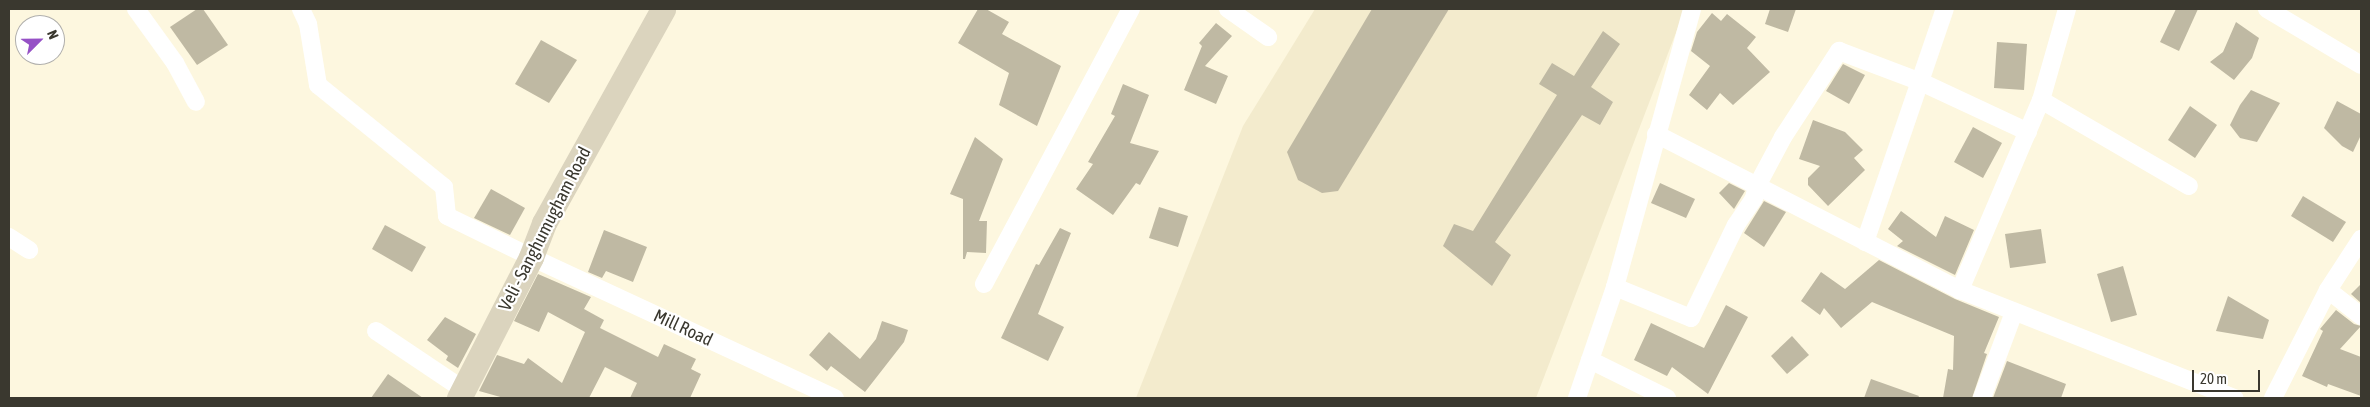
<!DOCTYPE html>
<style>
body{margin:0}
#map{position:relative;width:2370px;height:407px;overflow:hidden;background:#fdf7df;font-family:"Asap Condensed",sans-serif}
div>[style]{position:absolute}
[style*='--x']{left:calc(var(--x)*1px);top:calc(var(--y)*1px);width:calc(var(--w)*1px);rotate:calc(var(--a)*1deg)}
.built>*{inset:0;background:#f3ebcd}
.building>*{inset:0;background:#bfb9a3}
.minor>*{height:18px;margin:-9px;padding:0 9px;transform-origin:9px;border-radius:9px;background:#fff}
.secondary>*{height:25px;margin:-12.5px;padding:0 12.5px;transform-origin:12.5px;border-radius:12.5px;background:#dbd4be}
span{translate:-50% -50%;white-space:nowrap;text-align:center;line-height:1.15;-webkit-text-stroke:4.5px #fff;paint-order:stroke}
.street-label{font-size:18px;color:#3a382f}
.frame{position:absolute;inset:0;border:10px solid #3a382f;pointer-events:none}
.north{position:absolute;left:15px;top:15px;width:50px;height:50px;box-sizing:border-box;background:#fff;border:1px solid #b0afac;border-radius:50%;rotate:67deg;font-size:14px;font-weight:700;line-height:20px;text-align:center;color:#3a382f}
.north::after{content:'';display:block;margin:auto;width:18px;height:22px;background:#9651c6;clip-path:polygon(50% 0,100% 100%,50% 72%,0 100%)}
.scale{position:absolute;left:2192px;top:370px;width:68px;height:22px;box-sizing:border-box;border:2px solid #3a382f;border-top:0;padding-left:6px;font-size:15px;line-height:18px;white-space:nowrap;color:#3a382f;-webkit-text-stroke:4px #fff;paint-order:stroke}
</style>
<div id="map">
<div class="built">
<div style="clip-path:polygon(1315px 9px,1685px 9px,1536px 398px,1136px 398px,1243px 126px)"></div>
</div>
<div class="building">
<div style="clip-path:polygon(197px 9px,203px 9px,228px 45px,197px 65px,170px 27px)"></div>
<div style="clip-path:polygon(978px 9px,986px 9px,1009px 22px,1002px 34px,1061px 66px,1037px 126px,999px 105px,1009px 73px,958px 43px)"></div>
<div style="clip-path:polygon(1372px 9px,1449px 9px,1338px 191px,1322px 193px,1298px 180px,1287px 152px)"></div>
<div style="clip-path:polygon(1770px 9px,1796px 9px,1788px 32px,1765px 24px)"></div>
<div style="clip-path:polygon(2176px 9px,2198px 9px,2179px 51px,2160px 42px)"></div>
<div style="clip-path:polygon(1712px 13px,1721px 21px,1727px 14px,1756px 37px,1747px 48px,1770px 72px,1733px 105px,1720px 93px,1707px 110px,1689px 95px,1710px 66px,1691px 51px,1697px 32px)"></div>
<div style="clip-path:polygon(2236px 22px,2259px 38px,2252px 58px,2234px 80px,2210px 62px,2223px 52px)"></div>
<div style="clip-path:polygon(1216px 23px,1232px 36px,1205px 66px,1228px 76px,1216px 104px,1184px 90px,1202px 46px,1199px 43px)"></div>
<div style="clip-path:polygon(1603px 31px,1620px 44px,1591px 87px,1613px 102px,1600px 125px,1582px 115px,1495px 242px,1511px 255px,1492px 286px,1443px 246px,1454px 224px,1473px 231px,1557px 95px,1539px 84px,1552px 63px,1574px 76px)"></div>
<div style="clip-path:polygon(541px 40px,577px 60px,549px 103px,515px 84px)"></div>
<div style="clip-path:polygon(1997px 42px,2027px 44px,2024px 90px,1994px 88px)"></div>
<div style="clip-path:polygon(1843px 64px,1865px 75px,1849px 104px,1826px 91px)"></div>
<div style="clip-path:polygon(1123px 84px,1149px 95px,1130px 143px,1159px 151px,1140px 185px,1136px 183px,1113px 215px,1076px 189px,1093px 164px,1088px 162px,1115px 116px,1111px 114px)"></div>
<div style="clip-path:polygon(2251px 90px,2280px 103px,2257px 142px,2240px 138px,2230px 125px,2240px 105px)"></div>
<div style="clip-path:polygon(2337px 101px,2361px 114px,2361px 135px,2353px 152px,2342px 146px,2324px 128px)"></div>
<div style="clip-path:polygon(2190px 106px,2217px 125px,2195px 158px,2168px 140px)"></div>
<div style="clip-path:polygon(1813px 120px,1845px 132px,1863px 150px,1854px 158px,1865px 170px,1828px 206px,1808px 185px,1808px 178px,1820px 166px,1799px 159px)"></div>
<div style="clip-path:polygon(1973px 127px,2002px 143px,1983px 178px,1954px 162px)"></div>
<div style="clip-path:polygon(975px 137px,1003px 159px,979px 221px,987px 221px,986px 253px,967px 252px,965px 259px,963px 259px,963px 199px,950px 194px)"></div>
<div style="clip-path:polygon(1660px 183px,1695px 199px,1686px 218px,1651px 203px)"></div>
<div style="clip-path:polygon(1729px 183px,1745px 191px,1734px 209px,1719px 193px)"></div>
<div style="clip-path:polygon(491px 189px,525px 208px,510px 235px,474px 218px)"></div>
<div style="clip-path:polygon(2303px 196px,2346px 222px,2333px 242px,2291px 216px)"></div>
<div style="clip-path:polygon(1764px 201px,1786px 212px,1764px 247px,1744px 233px)"></div>
<div style="clip-path:polygon(1159px 207px,1188px 216px,1178px 247px,1149px 238px)"></div>
<div style="clip-path:polygon(1901px 211px,1936px 237px,1945px 216px,1974px 230px,1955px 275px,1897px 246px,1903px 241px,1888px 229px)"></div>
<div style="clip-path:polygon(385px 225px,426px 247px,412px 272px,372px 249px)"></div>
<div style="clip-path:polygon(1060px 228px,1071px 233px,1038px 314px,1064px 327px,1048px 361px,1001px 338px,1036px 264px,1039px 265px)"></div>
<div style="clip-path:polygon(2041px 229px,2046px 263px,2010px 268px,2005px 234px)"></div>
<div style="clip-path:polygon(604px 230px,647px 247px,633px 282px,606px 271px,602px 278px,588px 272px)"></div>
<div style="clip-path:polygon(1879px 260px,1955px 299px,1999px 317px,1984px 353px,1987px 354px,1972px 398px,1943px 398px,1948px 369px,1953px 370px,1954px 336px,1872px 302px,1841px 328px,1824px 308px,1820px 315px,1801px 301px,1821px 272px,1845px 289px)"></div>
<div style="clip-path:polygon(2123px 266px,2137px 315px,2111px 322px,2097px 274px)"></div>
<div style="clip-path:polygon(538px 274px,591px 297px,584px 309px,604px 320px,600px 328px,658px 357px,664px 344px,696px 359px,691px 369px,701px 374px,690px 398px,630px 398px,637px 383px,605px 367px,589px 398px,504px 398px,479px 391px,497px 355px,524px 364px,528px 358px,562px 383px,585px 332px,548px 312px,539px 332px,514px 321px)"></div>
<div style="clip-path:polygon(2361px 284px,2361px 303px,2351px 294px)"></div>
<div style="clip-path:polygon(2228px 296px,2269px 320px,2263px 339px,2216px 331px)"></div>
<div style="clip-path:polygon(1726px 305px,1748px 317px,1708px 394px,1672px 367px,1667px 376px,1634px 360px,1651px 323px,1704px 348px)"></div>
<div style="clip-path:polygon(2336px 310px,2354px 324px,2361px 326px,2340px 349px,2361px 357px,2361px 396px,2328px 384px,2327px 387px,2302px 376px,2323px 331px,2320px 329px)"></div>
<div style="clip-path:polygon(445px 317px,476px 334px,458px 368px,446px 360px,448px 356px,427px 340px)"></div>
<div style="clip-path:polygon(882px 321px,908px 330px,904px 342px,865px 392px,831px 366px,827px 371px,809px 355px,829px 332px,860px 359px,876px 339px)"></div>
<div style="clip-path:polygon(1792px 336px,1809px 355px,1787px 374px,1771px 356px)"></div>
<div style="clip-path:polygon(2007px 361px,2066px 384px,2061px 398px,1993px 398px)"></div>
<div style="clip-path:polygon(388px 374px,423px 398px,371px 398px)"></div>
<div style="clip-path:polygon(1871px 379px,1919px 396px,1918px 398px,1864px 398px)"></div>
</div>
<div class="minor">
<div style="--x:136;--y:9;--w:67;--a:54.2"></div>
<div style="--x:175;--y:63;--w:44;--a:61.7"></div>
<div style="--x:301;--y:9;--w:17;--a:65"></div>
<div style="--x:308;--y:24;--w:62;--a:80.7"></div>
<div style="--x:318;--y:85;--w:162;--a:39"></div>
<div style="--x:444;--y:187;--w:29;--a:84"></div>
<div style="--x:447;--y:216;--w:93;--a:26"></div>
<div style="--x:531;--y:257;--w:335;--a:24.9"></div>
<div style="--x:1228;--y:9;--w:49;--a:35"></div>
<div style="--x:2067;--y:9;--w:95;--a:105.9"></div>
<div style="--x:2041;--y:100;--w:207;--a:113.1"></div>
<div style="--x:1960;--y:290;--w:295;--a:21.5"></div>
<div style="--x:2267;--y:9;--w:109;--a:30.8"></div>
<div style="--x:2041;--y:100;--w:171;--a:30.2"></div>
<div style="--x:1656;--y:134;--w:342;--a:27.2"></div>
<div style="--x:9;--y:237;--w:24;--a:33"></div>
<div style="--x:1865;--y:242;--w:246;--a:-71.1"></div>
<div style="--x:984;--y:284;--w:312;--a:-61.9"></div>
<div style="--x:1615;--y:287;--w:82;--a:22.2"></div>
<div style="--x:1691;--y:318;--w:103;--a:-64.2"></div>
<div style="--x:1736;--y:225;--w:32;--a:-56"></div>
<div style="--x:1754;--y:198;--w:12;--a:-76"></div>
<div style="--x:1757;--y:186;--w:55;--a:-62"></div>
<div style="--x:1783;--y:137;--w:103;--a:-56.9"></div>
<div style="--x:1839;--y:51;--w:88;--a:20.7"></div>
<div style="--x:1921;--y:82;--w:118;--a:25"></div>
<div style="--x:2328;--y:290;--w:42;--a:38.2"></div>
<div style="--x:376;--y:331;--w:106;--a:33.8"></div>
<div style="--x:1590;--y:360;--w:86;--a:26.3"></div>
<div style="--x:1577;--y:398;--w:117;--a:-71.1"></div>
<div style="--x:1615;--y:287;--w:288;--a:-74.5"></div>
<div style="--x:1982;--y:398;--w:92;--a:-69.6"></div>
<div style="--x:2273;--y:398;--w:121;--a:-63"></div>
<div style="--x:2328;--y:290;--w:61;--a:-57.1"></div>
</div>
<div class="secondary">
<div style="--x:459;--y:398;--w:158;--a:-62.9"></div>
<div style="--x:531;--y:257;--w:36;--a:-69"></div>
<div style="--x:544;--y:223;--w:245;--a:-60.9"></div>
</div>
<div class="street-label">
<span style="left:545px;top:229px;rotate:-63deg">Veli - Sanghumugham Road</span>
<span style="left:683px;top:328px;rotate:25deg">Mill Road</span>
</div>
<div class="frame"></div>
<div class="north">N</div>
<div class="scale">20 m</div>
</div>
